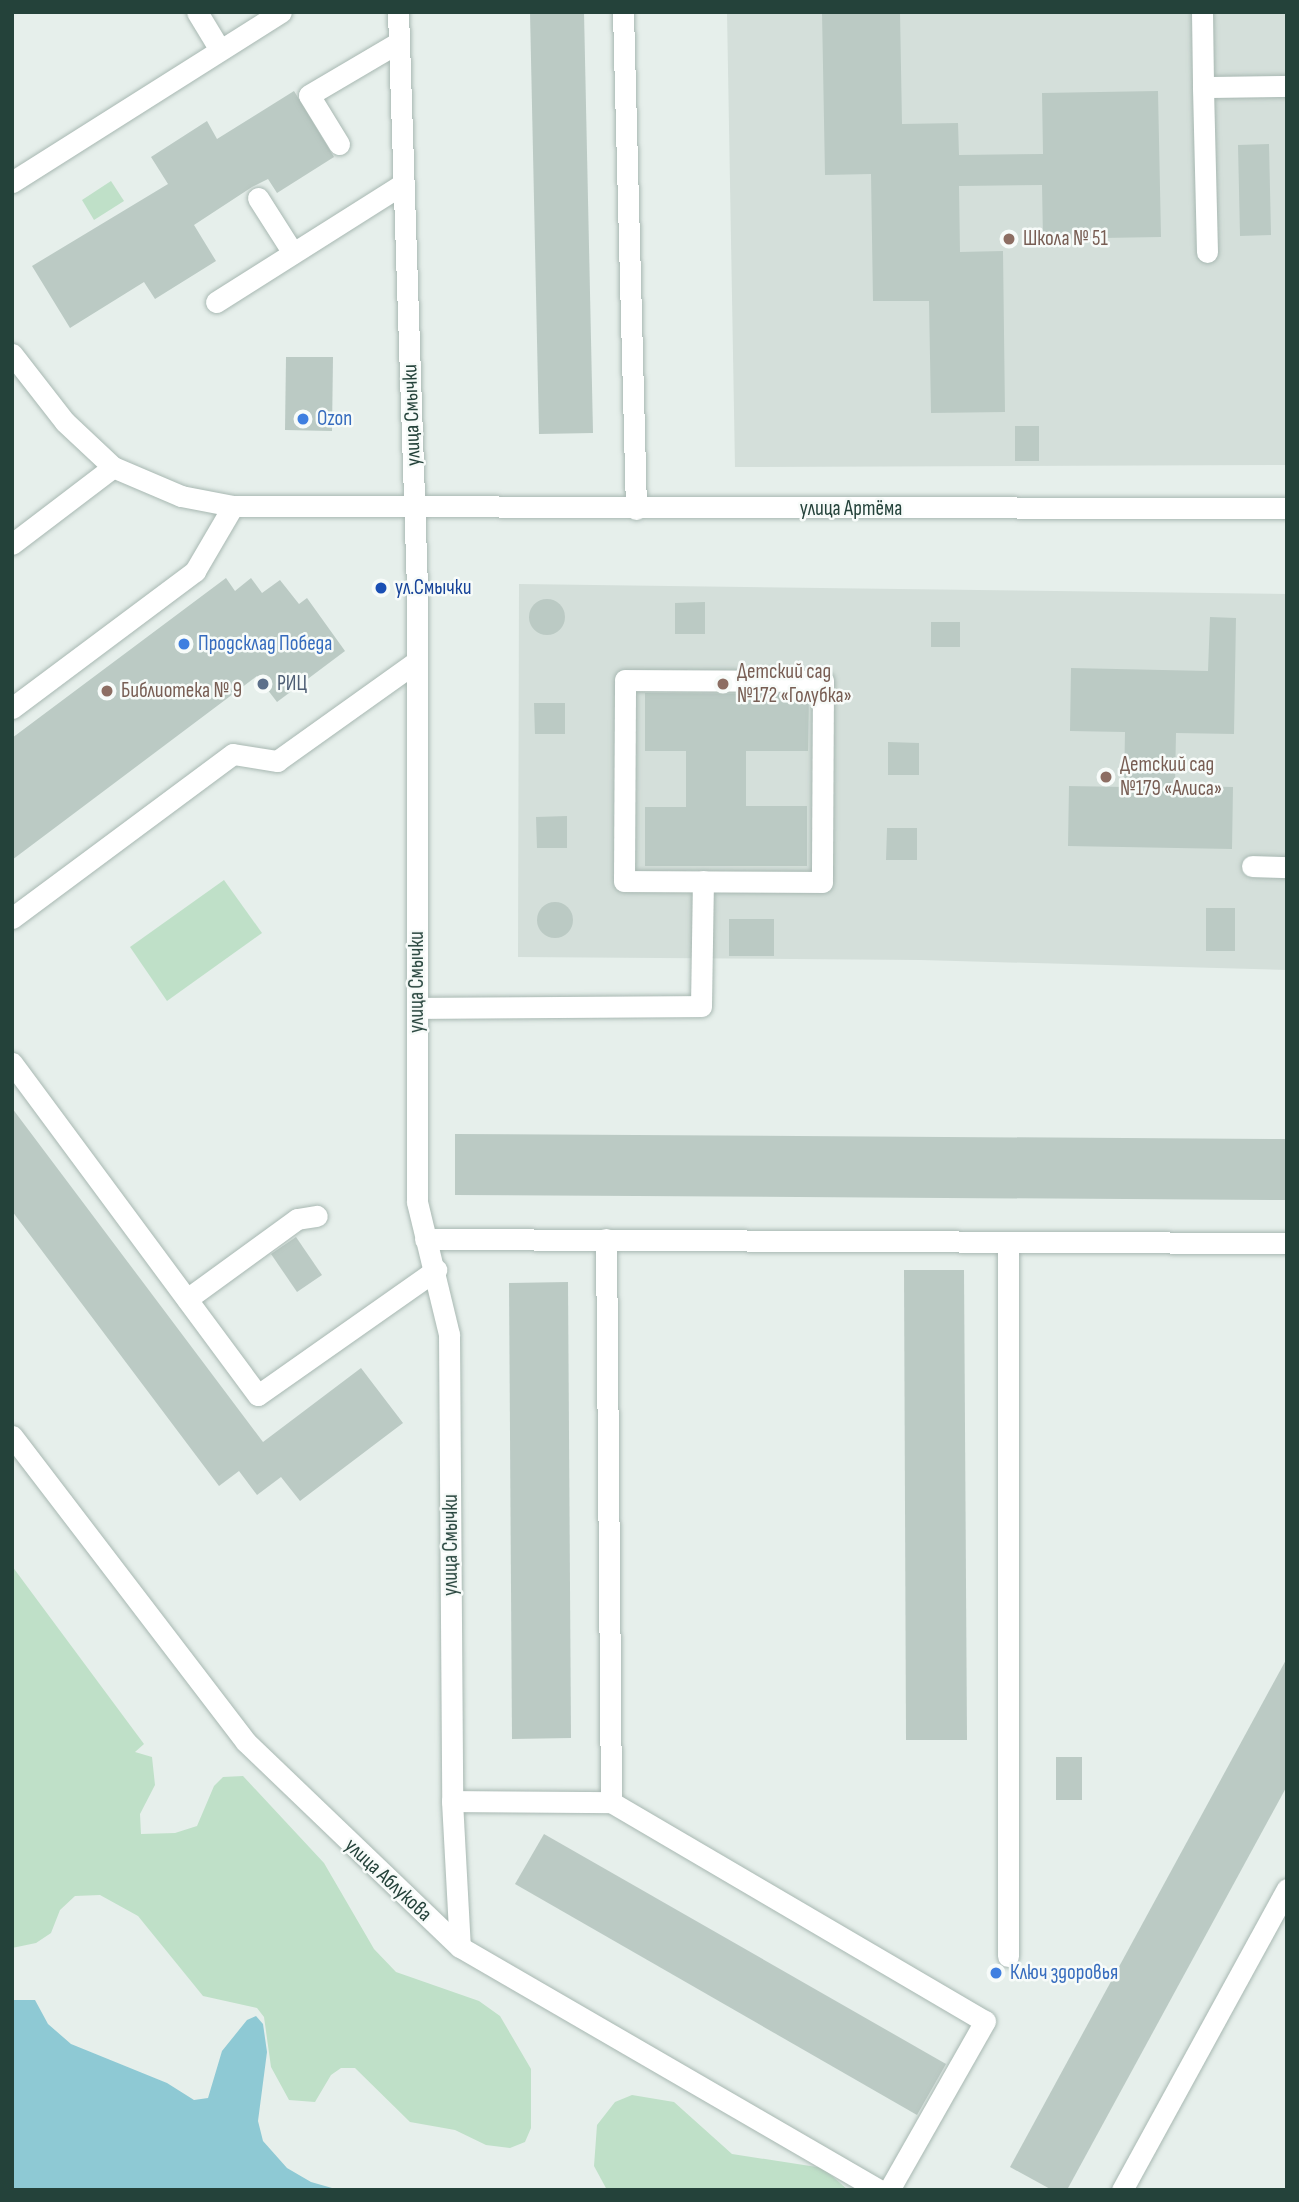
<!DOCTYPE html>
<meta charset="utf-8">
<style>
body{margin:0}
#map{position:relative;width:1299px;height:2202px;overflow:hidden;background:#e6efeb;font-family:"Sofia Sans Condensed",sans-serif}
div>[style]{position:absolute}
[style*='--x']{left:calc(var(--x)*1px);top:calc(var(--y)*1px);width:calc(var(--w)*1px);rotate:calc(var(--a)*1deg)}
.built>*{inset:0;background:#d4dfda}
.green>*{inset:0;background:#bfe0c8}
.water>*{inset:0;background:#8ec9d4}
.building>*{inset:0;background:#bbcac4}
.round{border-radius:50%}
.roads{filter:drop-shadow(0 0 2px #a8b8b2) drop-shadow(0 0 2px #a8b8b2)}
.minor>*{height:21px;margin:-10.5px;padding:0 10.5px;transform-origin:10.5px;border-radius:10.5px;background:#fff}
.dots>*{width:19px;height:19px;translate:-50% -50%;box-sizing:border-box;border:4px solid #f7fbf9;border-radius:50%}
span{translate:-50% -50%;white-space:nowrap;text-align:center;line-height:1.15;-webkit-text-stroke:5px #f7fbf9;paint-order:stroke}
.education-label{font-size:21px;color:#785e54}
.left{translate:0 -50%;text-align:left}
.street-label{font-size:21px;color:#24423a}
.shop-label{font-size:21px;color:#366cbe}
.transit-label{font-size:21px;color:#164399}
.service-label{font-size:21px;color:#4e5e75}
.frame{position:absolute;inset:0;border:14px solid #24423a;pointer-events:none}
</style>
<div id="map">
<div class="built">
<div style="clip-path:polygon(727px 12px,1287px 12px,1287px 465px,735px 467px)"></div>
<div style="clip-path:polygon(519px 584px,1287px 594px,1287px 970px,921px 960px,518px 957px)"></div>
</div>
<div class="green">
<div style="clip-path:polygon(111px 181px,124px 201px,94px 220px,82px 200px)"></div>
<div style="clip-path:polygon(224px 880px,262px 933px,167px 1001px,130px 947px)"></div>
<div style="clip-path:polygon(12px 1566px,144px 1744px,135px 1752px,152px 1757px,155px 1785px,140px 1814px,141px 1834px,175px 1833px,197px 1826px,214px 1786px,223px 1777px,243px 1776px,324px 1863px,374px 1949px,396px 1972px,479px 2001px,500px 2016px,531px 2069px,531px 2128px,525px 2142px,510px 2148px,486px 2145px,455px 2130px,410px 2122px,355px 2068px,341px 2068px,331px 2075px,315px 2102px,289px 2100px,271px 2067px,264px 2017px,257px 2008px,203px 1996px,138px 1916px,100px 1895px,75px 1896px,60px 1910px,51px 1933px,36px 1943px,12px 1948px)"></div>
<div style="clip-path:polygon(632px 2095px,674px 2102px,732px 2154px,823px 2168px,848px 2190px,607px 2190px,594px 2166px,597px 2125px,615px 2102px)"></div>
</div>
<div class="water">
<div style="clip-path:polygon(12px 2000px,35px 2000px,48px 2024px,71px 2044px,167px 2083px,194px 2100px,208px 2098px,222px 2051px,247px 2020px,256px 2016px,263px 2024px,267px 2052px,258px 2121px,263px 2141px,287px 2168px,311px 2182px,339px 2190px,12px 2190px)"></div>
</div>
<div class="building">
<div style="clip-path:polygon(530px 12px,584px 12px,593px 433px,539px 434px)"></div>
<div style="clip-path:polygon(822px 12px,900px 12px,902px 124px,958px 123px,959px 155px,1043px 154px,1042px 93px,1158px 91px,1161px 237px,1043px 239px,1042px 185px,959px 186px,960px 252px,1003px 251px,1005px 412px,931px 413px,929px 301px,873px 301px,871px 174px,825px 175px)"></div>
<div style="clip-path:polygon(294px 91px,334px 157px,277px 193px,268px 179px,252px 187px,194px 225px,216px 261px,155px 299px,144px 282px,70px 328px,32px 266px,168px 184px,151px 157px,207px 121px,217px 139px)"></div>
<div style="clip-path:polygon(1269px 144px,1271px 235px,1240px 236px,1238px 145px)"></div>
<div style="clip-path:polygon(286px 357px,333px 357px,332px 431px,285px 430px)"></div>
<div style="clip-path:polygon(1015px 426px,1039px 426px,1039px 461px,1015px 461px)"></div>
<div style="clip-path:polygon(226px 578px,235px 591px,251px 578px,262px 593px,280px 580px,299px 604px,307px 598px,345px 651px,277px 702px,257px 676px,12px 860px,12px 738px)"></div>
<div class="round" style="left:529px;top:599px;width:36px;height:36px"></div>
<div style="clip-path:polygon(705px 602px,705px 634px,675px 634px,675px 603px)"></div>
<div style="clip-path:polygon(1210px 617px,1236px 618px,1234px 734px,1176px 733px,1175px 786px,1233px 787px,1232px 849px,1068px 846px,1069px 786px,1124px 787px,1125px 732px,1070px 731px,1071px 668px,1208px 671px)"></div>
<div style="clip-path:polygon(931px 622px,960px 622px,960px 647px,931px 647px)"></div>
<div style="clip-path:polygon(645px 693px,809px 694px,808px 751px,746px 751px,746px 806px,807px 806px,807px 866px,645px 866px,645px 807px,686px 807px,686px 751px,645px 751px)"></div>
<div style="clip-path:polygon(534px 703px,565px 703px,565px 734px,535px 734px)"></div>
<div style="clip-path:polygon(888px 742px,919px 743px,919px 775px,888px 775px)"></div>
<div style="clip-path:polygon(567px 816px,567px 848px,537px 848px,536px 817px)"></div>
<div style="clip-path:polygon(887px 828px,917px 828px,917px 860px,886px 860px)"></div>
<div class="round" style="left:537px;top:902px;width:36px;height:36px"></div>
<div style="clip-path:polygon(1206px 908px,1235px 908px,1235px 951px,1206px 951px)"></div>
<div style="clip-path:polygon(729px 919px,774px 919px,774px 956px,729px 956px)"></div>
<div style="clip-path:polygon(12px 1108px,263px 1442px,361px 1368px,403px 1423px,300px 1501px,281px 1477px,257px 1495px,239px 1471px,219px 1486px,12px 1211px)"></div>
<div style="clip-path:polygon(455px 1134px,1287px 1139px,1287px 1200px,455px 1195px)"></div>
<div style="clip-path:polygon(296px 1237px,322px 1275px,297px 1292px,271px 1254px)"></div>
<div style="clip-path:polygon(904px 1270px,964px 1270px,967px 1740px,906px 1740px)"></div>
<div style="clip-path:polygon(568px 1282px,571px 1738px,512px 1739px,509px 1283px)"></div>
<div style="clip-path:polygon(1287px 1658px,1287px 1786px,1067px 2190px,1052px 2190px,1010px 2167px)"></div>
<div style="clip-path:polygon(1056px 1757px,1082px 1757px,1082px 1800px,1056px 1800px)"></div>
<div style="clip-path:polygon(544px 1834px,946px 2064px,917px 2115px,515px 1884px)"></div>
</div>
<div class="roads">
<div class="minor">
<div style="--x:197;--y:12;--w:44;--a:58.8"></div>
<div style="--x:398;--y:12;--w:576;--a:88.11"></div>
<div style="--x:417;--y:588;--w:614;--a:90"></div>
<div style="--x:417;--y:1202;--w:136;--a:76.4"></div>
<div style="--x:449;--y:1334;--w:467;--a:89.6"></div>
<div style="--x:452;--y:1801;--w:146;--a:86.9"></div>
<div style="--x:623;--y:12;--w:497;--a:88.5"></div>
<div style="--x:1202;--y:12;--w:75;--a:89.2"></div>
<div style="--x:339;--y:144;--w:57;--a:-121.5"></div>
<div style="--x:309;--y:95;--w:104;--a:-30.5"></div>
<div style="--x:12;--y:182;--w:318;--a:-32.3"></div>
<div style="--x:258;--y:198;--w:65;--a:57.5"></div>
<div style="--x:1207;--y:252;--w:165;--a:-91.4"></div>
<div style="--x:1203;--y:87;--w:84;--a:-0.7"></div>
<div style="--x:216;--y:302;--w:222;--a:-32.3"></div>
<div style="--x:12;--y:354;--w:86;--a:52.1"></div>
<div style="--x:65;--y:422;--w:66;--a:43.2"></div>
<div style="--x:113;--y:467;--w:74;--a:23.1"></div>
<div style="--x:181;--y:496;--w:53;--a:10.9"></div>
<div style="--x:233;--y:506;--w:1054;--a:0.11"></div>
<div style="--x:12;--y:544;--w:127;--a:-37.3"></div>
<div style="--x:625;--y:680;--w:198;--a:0.3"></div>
<div style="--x:823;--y:681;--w:201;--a:90.3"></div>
<div style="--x:822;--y:882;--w:198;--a:-179.7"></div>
<div style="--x:624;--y:881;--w:201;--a:-89.7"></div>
<div style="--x:12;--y:708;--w:229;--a:-36.8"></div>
<div style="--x:195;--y:571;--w:75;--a:-59.7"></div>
<div style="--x:1252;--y:866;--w:35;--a:2"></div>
<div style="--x:12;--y:918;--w:275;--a:-36.6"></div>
<div style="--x:233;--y:754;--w:45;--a:9"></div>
<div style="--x:277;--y:761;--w:172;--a:-35.5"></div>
<div style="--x:417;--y:1008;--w:284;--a:-0.4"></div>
<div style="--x:701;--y:1006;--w:125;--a:-89.1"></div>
<div style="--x:12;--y:1063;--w:413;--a:53.5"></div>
<div style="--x:258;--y:1395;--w:218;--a:-35.1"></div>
<div style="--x:425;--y:1239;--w:862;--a:0.27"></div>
<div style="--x:606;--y:1239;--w:563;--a:89.49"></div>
<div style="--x:1008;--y:1242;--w:714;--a:90"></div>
<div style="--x:187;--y:1299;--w:136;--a:-36"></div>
<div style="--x:297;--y:1219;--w:20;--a:-9"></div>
<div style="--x:12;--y:1436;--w:385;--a:52.6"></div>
<div style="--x:246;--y:1742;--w:296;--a:43.8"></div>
<div style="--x:460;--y:1947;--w:484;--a:30.1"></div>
<div style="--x:452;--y:1801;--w:159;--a:0.4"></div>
<div style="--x:611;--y:1802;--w:433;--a:30.4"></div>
<div style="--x:985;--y:2021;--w:194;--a:119.6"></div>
<div style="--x:1122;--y:2190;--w:343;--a:-61.3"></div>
</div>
</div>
<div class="dots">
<div style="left:1009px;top:239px;background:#8d6e63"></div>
<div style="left:303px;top:419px;background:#3f7fe0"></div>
<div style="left:381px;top:588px;background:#1a4fb4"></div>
<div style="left:184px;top:644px;background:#3f7fe0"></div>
<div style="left:263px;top:684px;background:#5c6f8a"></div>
<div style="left:723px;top:684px;background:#8d6e63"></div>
<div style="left:107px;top:691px;background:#8d6e63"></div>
<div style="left:1106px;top:777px;background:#8d6e63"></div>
<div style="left:996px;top:1973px;background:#3f7fe0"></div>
</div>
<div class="education-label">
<span class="left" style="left:1023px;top:239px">Школа № 51</span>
<span class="left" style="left:737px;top:684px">Детский сад<br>№172 «Голубка»</span>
<span class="left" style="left:121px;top:691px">Библиотека № 9</span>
<span class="left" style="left:1120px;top:777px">Детский сад<br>№179 «Алиса»</span>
</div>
<div class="street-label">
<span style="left:412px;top:415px;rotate:-92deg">улица Смычки</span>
<span style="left:851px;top:509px">улица Артёма</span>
<span style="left:417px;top:982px;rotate:-90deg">улица Смычки</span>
<span style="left:451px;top:1545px;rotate:-90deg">улица Смычки</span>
<span style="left:388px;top:1880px;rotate:43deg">улица Аблукова</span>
</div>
<div class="shop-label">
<span class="left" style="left:317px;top:419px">Ozon</span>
<span class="left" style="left:198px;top:644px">Продсклад Победа</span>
<span class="left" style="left:1010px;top:1973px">Ключ здоровья</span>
</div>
<div class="transit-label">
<span class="left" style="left:395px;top:588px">ул.Смычки</span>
</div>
<div class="service-label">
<span class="left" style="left:277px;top:684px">РИЦ</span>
</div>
<div class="frame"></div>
</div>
